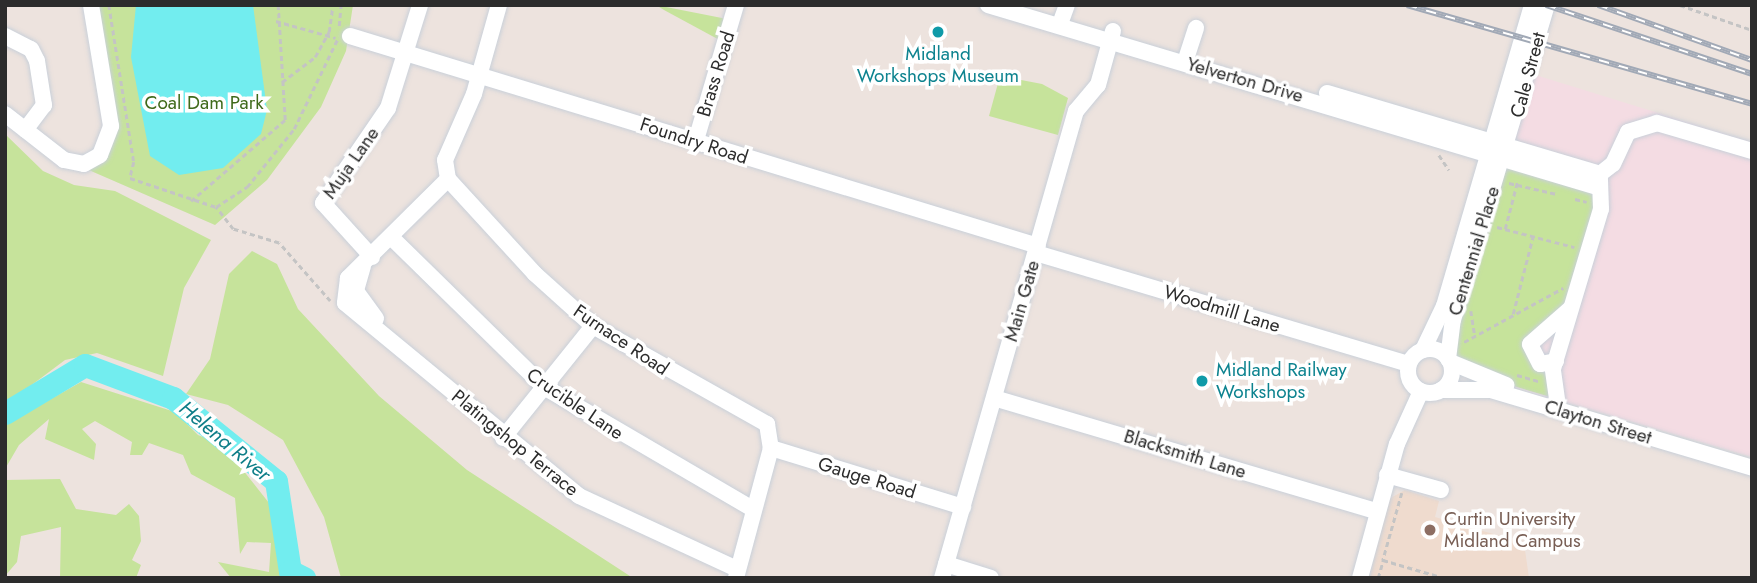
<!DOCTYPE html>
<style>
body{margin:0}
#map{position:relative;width:1757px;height:583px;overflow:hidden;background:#ede3de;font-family:Jost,sans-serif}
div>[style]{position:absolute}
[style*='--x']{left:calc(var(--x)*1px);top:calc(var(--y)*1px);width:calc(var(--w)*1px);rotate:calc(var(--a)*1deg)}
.education>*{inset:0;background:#efdbce}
.medical>*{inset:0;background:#f4dce3}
.green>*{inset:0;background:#c6e39b}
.water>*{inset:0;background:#72edef}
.river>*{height:23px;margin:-11.5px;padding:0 11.5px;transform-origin:11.5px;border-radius:11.5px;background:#72edef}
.path>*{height:2.5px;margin-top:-1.25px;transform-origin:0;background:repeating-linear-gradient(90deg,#c4c4c4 0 5px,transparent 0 8.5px)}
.roads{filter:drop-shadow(0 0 2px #c9d0d9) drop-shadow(0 0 2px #c9d0d9)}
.minor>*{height:16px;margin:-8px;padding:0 8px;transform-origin:8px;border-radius:8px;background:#fff}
.minor>.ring{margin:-8px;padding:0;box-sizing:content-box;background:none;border:16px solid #fff;border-radius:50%}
.rail>*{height:6px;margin-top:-3px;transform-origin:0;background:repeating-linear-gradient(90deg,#fff 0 10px,#a1a9b6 0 20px);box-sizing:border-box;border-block:2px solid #a1a9b6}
.dots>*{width:19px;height:19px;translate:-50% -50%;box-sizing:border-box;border:4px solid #fff;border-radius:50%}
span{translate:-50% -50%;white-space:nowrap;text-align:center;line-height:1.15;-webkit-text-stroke:7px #fff;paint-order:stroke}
.culture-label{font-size:19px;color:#0d838f}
.left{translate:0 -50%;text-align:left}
.street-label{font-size:19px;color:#2c2c2c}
.park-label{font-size:19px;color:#3f6a1b}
.education-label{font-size:19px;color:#785e54}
.water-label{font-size:21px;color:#0e7e88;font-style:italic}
.frame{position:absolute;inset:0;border:7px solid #2c2c2c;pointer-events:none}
</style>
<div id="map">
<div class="education">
<div style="clip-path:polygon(1405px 490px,1439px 501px,1435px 517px,1524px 543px,1529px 578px,1370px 578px,1387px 500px)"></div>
</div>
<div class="medical">
<div style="clip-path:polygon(1529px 73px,1752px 142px,1752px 457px,1480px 377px,1450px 346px)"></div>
</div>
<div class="green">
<div style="clip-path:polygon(91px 5px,353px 5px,346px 51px,321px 107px,267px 180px,215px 225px,75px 164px,106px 148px)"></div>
<div style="clip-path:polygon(656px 5px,732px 20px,725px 43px,664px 10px)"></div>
<div style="clip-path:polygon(1000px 76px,1042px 84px,1068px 98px,1058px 135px,989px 116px)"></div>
<div style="clip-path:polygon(5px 134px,43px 171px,74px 185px,115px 191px,211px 240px,184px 288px,163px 376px,97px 353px,65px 360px,5px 405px)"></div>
<div style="clip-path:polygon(1501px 161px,1599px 192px,1571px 307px,1535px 334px,1557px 399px,1466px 372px,1450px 346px)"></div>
<div style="clip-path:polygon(252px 251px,277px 264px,298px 309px,379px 396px,467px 470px,633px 578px,341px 578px,324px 517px,283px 440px,228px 405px,186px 394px,210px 359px,229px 274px)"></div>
<div style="clip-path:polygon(81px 382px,175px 412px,198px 435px,223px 445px,269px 503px,283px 578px,231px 578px,218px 562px,269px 572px,271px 543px,247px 542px,240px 554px,235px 498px,191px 474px,183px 455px,149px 443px,142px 455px,130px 455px,132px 442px,95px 421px,82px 429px,96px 444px,94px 460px,45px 439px,49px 419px,19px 445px,5px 469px,5px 425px)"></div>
<div style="clip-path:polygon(60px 479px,76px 509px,116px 515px,129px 504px,139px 516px,141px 541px,132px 560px,141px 565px,136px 578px,60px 578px,61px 527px,21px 536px,17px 562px,5px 576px,5px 480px)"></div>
</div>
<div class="water">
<div style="clip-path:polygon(136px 5px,253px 5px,267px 110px,261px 134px,223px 168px,179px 175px,150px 156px,131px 57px)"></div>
</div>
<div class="river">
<div style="--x:5;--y:413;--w:93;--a:-31"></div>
<div style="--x:85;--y:365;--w:94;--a:20.6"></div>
<div style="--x:173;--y:398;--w:132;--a:38.9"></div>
<div style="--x:276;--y:481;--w:91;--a:81.2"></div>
<div style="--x:290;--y:571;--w:16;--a:27"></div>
</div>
<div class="path">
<div style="--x:109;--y:5;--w:159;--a:81"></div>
<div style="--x:134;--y:162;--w:16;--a:104"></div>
<div style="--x:130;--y:178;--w:91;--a:18.6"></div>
<div style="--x:1680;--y:5;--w:76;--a:19.1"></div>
<div style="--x:276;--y:21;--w:62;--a:15.8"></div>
<div style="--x:339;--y:26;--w:21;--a:-85"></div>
<div style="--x:282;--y:82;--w:41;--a:-37.1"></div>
<div style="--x:315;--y:57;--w:29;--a:-61"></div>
<div style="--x:329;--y:32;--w:27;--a:-82"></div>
<div style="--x:1439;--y:155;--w:18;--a:56"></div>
<div style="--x:1509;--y:183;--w:49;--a:12.9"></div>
<div style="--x:1575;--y:199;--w:12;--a:14"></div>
<div style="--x:191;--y:201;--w:124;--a:-40.8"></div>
<div style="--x:285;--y:120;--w:115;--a:-93.5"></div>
<div style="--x:1497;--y:227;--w:80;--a:14.6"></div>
<div style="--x:1505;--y:229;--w:48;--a:-75.4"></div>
<div style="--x:330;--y:301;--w:77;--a:-131.3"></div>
<div style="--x:279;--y:243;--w:48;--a:-163.1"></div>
<div style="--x:233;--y:229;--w:28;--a:-128"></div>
<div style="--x:216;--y:207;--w:37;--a:-33"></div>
<div style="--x:247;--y:187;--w:75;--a:-51"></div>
<div style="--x:294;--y:129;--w:99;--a:-64.2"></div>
<div style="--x:1471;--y:311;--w:25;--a:81"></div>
<div style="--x:1513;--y:314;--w:81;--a:-75.6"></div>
<div style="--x:1464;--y:342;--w:113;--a:-28.6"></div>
<div style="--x:1517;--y:375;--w:25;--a:16"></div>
<div style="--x:1402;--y:493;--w:70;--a:105.8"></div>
<div style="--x:1383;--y:560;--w:64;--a:16.4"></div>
<div style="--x:1378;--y:578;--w:19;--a:-74"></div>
</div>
<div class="roads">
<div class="minor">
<div style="--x:499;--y:5;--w:92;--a:105.7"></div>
<div style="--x:474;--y:94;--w:72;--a:113.7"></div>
<div style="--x:445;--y:160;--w:19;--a:81"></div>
<div style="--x:448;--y:179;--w:129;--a:47.5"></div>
<div style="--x:535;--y:274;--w:78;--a:41.9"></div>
<div style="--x:593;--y:326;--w:200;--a:29.4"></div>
<div style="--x:767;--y:424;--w:24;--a:81"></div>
<div style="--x:771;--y:448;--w:135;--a:105.1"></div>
<div style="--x:988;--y:5;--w:636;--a:16.64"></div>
<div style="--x:1060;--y:24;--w:20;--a:-70"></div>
<div style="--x:5;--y:36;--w:29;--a:27"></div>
<div style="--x:31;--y:49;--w:13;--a:63"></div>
<div style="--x:37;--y:61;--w:45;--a:81"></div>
<div style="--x:44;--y:105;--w:31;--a:127"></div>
<div style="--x:350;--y:36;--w:719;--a:16.97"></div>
<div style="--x:1185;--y:62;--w:36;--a:-72"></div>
<div style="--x:1327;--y:93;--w:285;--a:16.5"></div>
<div style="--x:5;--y:114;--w:75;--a:37.9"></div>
<div style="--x:64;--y:160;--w:20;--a:11"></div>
<div style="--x:84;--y:164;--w:18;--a:-29"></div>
<div style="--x:100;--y:155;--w:31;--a:-69"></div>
<div style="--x:111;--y:126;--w:123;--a:-99.4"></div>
<div style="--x:696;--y:140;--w:141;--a:-73.5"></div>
<div style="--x:448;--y:179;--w:141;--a:135.3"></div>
<div style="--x:348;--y:278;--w:25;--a:97"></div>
<div style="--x:345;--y:303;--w:303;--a:39.5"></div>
<div style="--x:579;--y:496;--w:174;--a:24.8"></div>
<div style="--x:392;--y:238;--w:213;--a:44.4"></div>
<div style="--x:544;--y:387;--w:242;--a:30.3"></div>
<div style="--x:1036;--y:253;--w:389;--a:16.6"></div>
<div style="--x:372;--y:257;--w:73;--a:-132.2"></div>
<div style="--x:323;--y:203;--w:115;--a:-55.6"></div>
<div style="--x:388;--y:108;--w:108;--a:-72.7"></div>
<div style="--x:363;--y:266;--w:26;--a:106"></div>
<div style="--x:356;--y:291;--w:34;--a:54"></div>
<div class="ring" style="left:1408px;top:349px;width:28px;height:28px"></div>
<div style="--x:1423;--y:350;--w:49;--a:-64.5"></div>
<div style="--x:1444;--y:306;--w:314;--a:-73.7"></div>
<div style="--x:1448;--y:359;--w:39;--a:-83"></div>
<div style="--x:1453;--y:320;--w:329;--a:-73.4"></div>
<div style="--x:1556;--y:361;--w:16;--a:169"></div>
<div style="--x:1540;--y:364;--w:22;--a:-117"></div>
<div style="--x:1530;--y:344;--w:53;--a:-41.2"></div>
<div style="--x:1450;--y:362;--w:61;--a:22.3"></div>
<div style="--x:1441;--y:390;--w:50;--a:0"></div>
<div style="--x:1491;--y:390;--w:272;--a:16.6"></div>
<div style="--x:994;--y:398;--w:398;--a:16.5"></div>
<div style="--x:1557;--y:399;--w:30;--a:-98"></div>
<div style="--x:1553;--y:369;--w:167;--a:-73.3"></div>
<div style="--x:1601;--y:209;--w:35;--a:-92"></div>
<div style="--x:1600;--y:174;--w:16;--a:-38"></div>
<div style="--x:1613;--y:164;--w:35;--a:-65"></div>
<div style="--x:1628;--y:132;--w:30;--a:-17"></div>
<div style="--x:1657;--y:123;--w:99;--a:16.4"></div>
<div style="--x:503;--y:438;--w:144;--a:-51.2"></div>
<div style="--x:771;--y:448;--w:201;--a:17.1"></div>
<div style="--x:1387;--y:475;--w:56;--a:15.5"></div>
<div style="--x:946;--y:564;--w:47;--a:17.3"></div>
<div style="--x:942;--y:578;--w:486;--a:-74"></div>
<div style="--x:1076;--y:111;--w:34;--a:-50"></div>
<div style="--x:1098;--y:85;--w:56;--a:-74.5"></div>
<div style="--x:1360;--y:578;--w:139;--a:-74.6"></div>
<div style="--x:1397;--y:444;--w:58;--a:-65.6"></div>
</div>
</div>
<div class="rail">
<div style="--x:1407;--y:5;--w:359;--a:16"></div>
<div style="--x:1546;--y:5;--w:217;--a:18.5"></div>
<div style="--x:1598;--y:5;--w:164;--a:19.7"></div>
</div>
<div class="dots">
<div style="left:938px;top:32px;background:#0f9aa8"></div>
<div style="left:1202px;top:381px;background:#0f9aa8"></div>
<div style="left:1430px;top:530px;background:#8d6e63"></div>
</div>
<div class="culture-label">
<span style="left:938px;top:65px">Midland<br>Workshops Museum</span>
<span class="left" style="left:1216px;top:381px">Midland Railway<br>Workshops</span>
</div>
<div class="street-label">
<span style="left:716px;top:74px;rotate:-73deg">Brass Road</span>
<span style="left:1528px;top:75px;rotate:-75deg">Cale Street</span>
<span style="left:1245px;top:80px;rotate:16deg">Yelverton Drive</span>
<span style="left:694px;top:141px;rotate:18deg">Foundry Road</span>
<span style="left:351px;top:163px;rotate:-55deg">Muja Lane</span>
<span style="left:1474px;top:251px;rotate:-73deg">Centennial Place</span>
<span style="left:1022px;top:301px;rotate:-74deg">Main Gate</span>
<span style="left:1222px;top:309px;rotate:17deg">Woodmill Lane</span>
<span style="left:621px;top:340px;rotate:34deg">Furnace Road</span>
<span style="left:575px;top:404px;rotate:34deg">Crucible Lane</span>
<span style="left:1598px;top:422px;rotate:17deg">Clayton Street</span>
<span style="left:515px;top:443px;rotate:39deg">Platingshop Terrace</span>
<span style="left:1185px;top:454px;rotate:17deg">Blacksmith Lane</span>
<span style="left:867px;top:478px;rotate:17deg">Gauge Road</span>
</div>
<div class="park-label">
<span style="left:204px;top:103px">Coal Dam Park</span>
</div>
<div class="education-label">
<span class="left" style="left:1444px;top:530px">Curtin University<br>Midland Campus</span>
</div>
<div class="water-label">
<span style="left:225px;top:441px;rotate:40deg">Helena River</span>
</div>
<div class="frame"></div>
</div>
